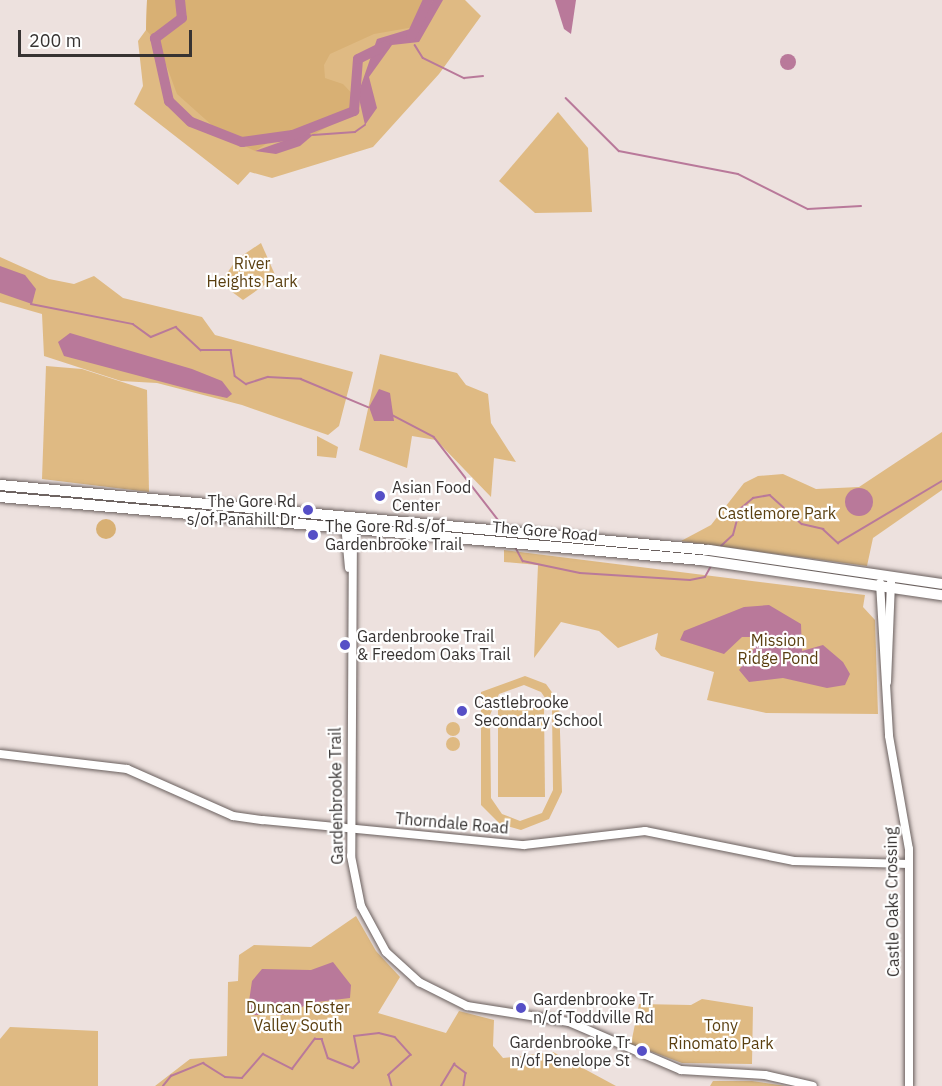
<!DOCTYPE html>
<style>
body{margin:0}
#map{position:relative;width:942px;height:1086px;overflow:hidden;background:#ede1de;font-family:"IBM Plex Sans",sans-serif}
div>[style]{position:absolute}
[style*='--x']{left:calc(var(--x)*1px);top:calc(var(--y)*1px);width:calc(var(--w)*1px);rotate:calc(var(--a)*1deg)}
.green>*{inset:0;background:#dfba83}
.round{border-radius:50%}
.forest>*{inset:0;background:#d8b074}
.water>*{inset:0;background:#b9799a}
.stream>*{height:1.5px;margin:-0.75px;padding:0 0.75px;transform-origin:0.75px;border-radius:0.75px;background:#b9799a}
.river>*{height:10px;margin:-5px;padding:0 5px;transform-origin:5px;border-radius:5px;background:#b9799a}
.roads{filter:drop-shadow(0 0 2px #6a605e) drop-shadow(0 0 2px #6a605e)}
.minor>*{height:8px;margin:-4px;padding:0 4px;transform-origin:4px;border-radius:4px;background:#fff}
.major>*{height:10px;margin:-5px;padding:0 5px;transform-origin:5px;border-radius:5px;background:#fff}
.dots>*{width:16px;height:16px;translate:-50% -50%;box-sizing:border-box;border:3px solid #fff;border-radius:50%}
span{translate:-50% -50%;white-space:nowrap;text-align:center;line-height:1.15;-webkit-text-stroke:4.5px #fff;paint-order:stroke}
.park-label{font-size:16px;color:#5a3f10}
.poi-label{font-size:16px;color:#373332}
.left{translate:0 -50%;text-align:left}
.right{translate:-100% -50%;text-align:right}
.street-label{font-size:16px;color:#373332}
.scale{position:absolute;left:18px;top:30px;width:174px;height:27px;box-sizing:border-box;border:3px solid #373332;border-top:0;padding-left:8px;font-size:18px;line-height:21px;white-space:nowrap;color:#373332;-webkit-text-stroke:4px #fff;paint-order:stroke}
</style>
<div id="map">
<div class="green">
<div style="clip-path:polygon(147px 0,465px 0,481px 16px,439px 74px,373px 147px,272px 178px,250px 172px,238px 185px,134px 104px,143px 86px,138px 41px,146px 30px)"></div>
<div style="clip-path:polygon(558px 112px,588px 148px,592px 212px,535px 213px,499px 181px)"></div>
<div style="clip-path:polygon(261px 243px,276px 277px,243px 300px,220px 283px,237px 259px)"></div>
<div style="clip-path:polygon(0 257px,49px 279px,74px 284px,94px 276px,123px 298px,202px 317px,215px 335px,353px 372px,339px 426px,328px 435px,242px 405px,157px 383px,121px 381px,44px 356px,42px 314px,0 302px)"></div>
<div style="clip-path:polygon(380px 354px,457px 373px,466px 385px,488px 394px,491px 423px,516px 462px,494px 458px,491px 497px,436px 440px,412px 436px,407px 468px,359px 450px)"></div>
<div style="clip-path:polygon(46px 366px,82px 369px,147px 390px,149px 492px,42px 479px)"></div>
<div style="clip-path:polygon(942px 432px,942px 490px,873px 538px,867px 566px,681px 541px,711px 525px,744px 483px,758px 476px,783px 474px,816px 489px,859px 487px)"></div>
<div style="clip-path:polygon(317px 436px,338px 447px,336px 458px,317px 456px)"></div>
<div style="clip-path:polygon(504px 550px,865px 595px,863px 607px,875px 620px,878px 714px,766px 713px,707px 700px,714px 672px,661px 656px,655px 649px,658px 633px,618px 648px,599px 631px,561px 622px,534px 658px,538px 565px,504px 562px)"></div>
<div style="clip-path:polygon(evenodd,525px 676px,546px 684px,559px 702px,562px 792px,549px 819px,521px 830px,500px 824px,481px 805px,481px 692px,525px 676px,524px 685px,541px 692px,552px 708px,553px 790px,542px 813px,520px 821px,502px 814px,491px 798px,490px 715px,499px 694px,524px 685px)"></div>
<div style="clip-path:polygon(498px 708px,544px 708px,545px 797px,498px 797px)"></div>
<div class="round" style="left:446px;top:722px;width:14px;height:14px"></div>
<div class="round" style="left:446px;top:737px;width:14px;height:14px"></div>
<div style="clip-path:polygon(356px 916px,376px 951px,400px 977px,378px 1013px,446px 1033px,459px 1011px,494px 1020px,493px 1046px,503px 1058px,553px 1052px,616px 1086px,155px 1086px,190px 1059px,227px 1056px,228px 982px,238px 981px,239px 955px,254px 945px,311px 947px)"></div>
<div style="clip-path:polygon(702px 999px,753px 1007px,752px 1064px,682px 1063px,631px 1044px,639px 1004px,691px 1005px)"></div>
<div style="clip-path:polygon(10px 1027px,98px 1031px,98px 1086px,0 1086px,0 1039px)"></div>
<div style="clip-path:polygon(713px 1081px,752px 1081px,786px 1086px,710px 1086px)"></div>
</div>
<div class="forest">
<div style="clip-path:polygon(147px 0,427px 0,420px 26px,374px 34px,330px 54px,324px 65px,325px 78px,343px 84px,359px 101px,359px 109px,313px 135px,269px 142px,255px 151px,224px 136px,177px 94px,158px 43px,146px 30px)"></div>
<div class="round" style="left:96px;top:519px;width:20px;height:20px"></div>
</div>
<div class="water">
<div style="clip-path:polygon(433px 0,443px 0,419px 42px,392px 45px,369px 77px,377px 108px,365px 125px,358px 94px,377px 39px,420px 26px)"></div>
<div style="clip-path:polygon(555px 0,576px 0,571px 34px,564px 29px)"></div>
<div class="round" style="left:780px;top:54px;width:16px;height:16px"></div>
<div style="clip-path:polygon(306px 133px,313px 135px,300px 146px,276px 154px,255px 151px)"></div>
<div style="clip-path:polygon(0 266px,25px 275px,36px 289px,32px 304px,0 293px)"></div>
<div style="clip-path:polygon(70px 333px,192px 369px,222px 381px,232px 394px,227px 398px,200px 392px,64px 356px,58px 342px)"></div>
<div style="clip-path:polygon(379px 389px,390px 393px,394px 421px,374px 421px,369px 407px)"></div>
<div class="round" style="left:845px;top:488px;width:28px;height:28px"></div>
<div style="clip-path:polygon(769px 605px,801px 624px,802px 651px,823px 645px,843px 662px,850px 674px,845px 685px,827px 688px,783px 678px,749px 682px,739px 670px,755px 647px,750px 637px,742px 637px,724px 654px,680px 640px,684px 631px,744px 607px)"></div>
<div style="clip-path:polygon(333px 962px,351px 985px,350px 998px,309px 1003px,288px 1015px,247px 1015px,252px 981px,262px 969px,311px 970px)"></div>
</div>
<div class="stream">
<div style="--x:415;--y:45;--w:15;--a:58"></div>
<div style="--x:423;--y:58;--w:46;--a:26"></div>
<div style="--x:464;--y:78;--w:19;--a:-6"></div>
<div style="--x:566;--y:98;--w:75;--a:45"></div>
<div style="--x:619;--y:151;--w:121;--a:10.9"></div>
<div style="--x:738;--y:174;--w:78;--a:26.6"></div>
<div style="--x:808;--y:209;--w:53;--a:-3.2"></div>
<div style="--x:313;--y:135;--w:42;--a:-4.1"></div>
<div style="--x:355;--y:132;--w:12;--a:-35"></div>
<div style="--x:31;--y:304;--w:104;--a:11.1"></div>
<div style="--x:133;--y:324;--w:22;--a:36"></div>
<div style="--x:151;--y:337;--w:27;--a:-22"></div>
<div style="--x:176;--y:327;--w:34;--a:43"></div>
<div style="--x:201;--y:350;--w:30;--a:0"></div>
<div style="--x:231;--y:350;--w:26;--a:81"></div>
<div style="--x:235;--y:376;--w:14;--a:36"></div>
<div style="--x:246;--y:384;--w:23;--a:-18"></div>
<div style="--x:268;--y:377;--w:33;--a:3"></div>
<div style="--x:301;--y:379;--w:73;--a:22.7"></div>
<div style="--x:392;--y:415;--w:47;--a:27.6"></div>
<div style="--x:434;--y:437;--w:113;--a:52.2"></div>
<div style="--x:721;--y:546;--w:16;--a:-43"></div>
<div style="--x:733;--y:535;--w:27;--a:-75"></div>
<div style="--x:740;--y:509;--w:17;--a:-40"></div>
<div style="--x:753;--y:498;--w:17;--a:-10"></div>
<div style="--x:770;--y:495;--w:43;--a:42.2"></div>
<div style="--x:802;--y:524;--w:22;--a:13"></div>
<div style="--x:823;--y:529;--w:21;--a:43"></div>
<div style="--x:838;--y:543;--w:121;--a:-30.8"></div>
<div style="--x:516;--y:548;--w:15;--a:62"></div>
<div style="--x:523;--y:561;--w:58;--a:11.9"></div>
<div style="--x:580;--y:573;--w:110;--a:3.6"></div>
<div style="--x:690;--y:580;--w:15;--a:-11"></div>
<div style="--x:705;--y:577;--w:13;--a:-61"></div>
<div style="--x:163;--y:1086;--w:13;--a:-51"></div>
<div style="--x:171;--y:1076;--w:35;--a:-22"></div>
<div style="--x:203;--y:1063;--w:26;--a:32"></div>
<div style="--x:225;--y:1077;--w:17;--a:3"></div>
<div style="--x:242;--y:1078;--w:32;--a:-49"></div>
<div style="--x:263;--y:1054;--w:33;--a:27"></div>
<div style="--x:292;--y:1069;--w:38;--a:-53"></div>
<div style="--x:315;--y:1039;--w:7;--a:0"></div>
<div style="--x:322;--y:1039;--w:20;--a:72"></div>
<div style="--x:328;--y:1058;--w:27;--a:22"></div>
<div style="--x:353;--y:1068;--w:8;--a:-45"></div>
<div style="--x:359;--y:1062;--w:26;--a:-101"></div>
<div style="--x:354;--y:1036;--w:25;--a:-7"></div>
<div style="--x:379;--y:1033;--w:16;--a:14"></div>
<div style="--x:395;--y:1037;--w:24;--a:48"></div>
<div style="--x:411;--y:1055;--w:30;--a:138"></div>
<div style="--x:389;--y:1075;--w:11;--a:75"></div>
<div style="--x:441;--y:1086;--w:26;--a:-59"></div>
<div style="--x:454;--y:1064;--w:15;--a:37"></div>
<div style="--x:466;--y:1073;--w:13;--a:99"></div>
</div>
<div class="river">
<div style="--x:180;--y:0;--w:18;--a:84"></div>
<div style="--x:182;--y:18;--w:34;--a:143"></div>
<div style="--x:155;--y:38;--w:65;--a:77.5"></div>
<div style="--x:169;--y:101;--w:30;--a:44"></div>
<div style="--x:191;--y:122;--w:55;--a:21.4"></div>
<div style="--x:242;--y:142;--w:51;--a:-7.8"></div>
<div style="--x:293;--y:135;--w:66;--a:-21.5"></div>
<div style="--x:354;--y:111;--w:52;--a:-85.6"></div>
<div style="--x:358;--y:59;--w:30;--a:-26"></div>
<div style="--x:411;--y:37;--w:41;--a:-65.3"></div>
</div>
<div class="roads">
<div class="minor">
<div style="--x:345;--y:524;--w:44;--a:84.8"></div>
<div style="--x:353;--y:525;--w:331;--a:90.3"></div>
<div style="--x:351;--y:856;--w:51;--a:78.7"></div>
<div style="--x:361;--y:906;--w:52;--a:61.5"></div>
<div style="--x:386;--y:952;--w:45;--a:42.3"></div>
<div style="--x:419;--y:982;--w:54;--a:26.6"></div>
<div style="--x:467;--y:1006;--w:103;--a:8.9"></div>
<div style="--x:569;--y:1022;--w:122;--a:23.2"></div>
<div style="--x:681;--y:1070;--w:84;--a:3.4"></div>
<div style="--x:765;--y:1075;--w:49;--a:12.9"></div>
<div style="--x:880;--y:583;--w:153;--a:86.6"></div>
<div style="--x:889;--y:736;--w:115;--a:80"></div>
<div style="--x:909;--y:849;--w:237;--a:90"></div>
<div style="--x:887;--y:682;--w:100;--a:-87.7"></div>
<div style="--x:0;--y:754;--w:128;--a:6.7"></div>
<div style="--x:127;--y:769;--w:116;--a:23.9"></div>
<div style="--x:233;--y:816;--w:30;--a:8"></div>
<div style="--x:263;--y:820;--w:262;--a:5.5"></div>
<div style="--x:524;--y:845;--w:122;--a:-6.6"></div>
<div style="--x:645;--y:831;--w:152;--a:11.4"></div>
<div style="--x:794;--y:861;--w:115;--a:1.5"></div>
</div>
<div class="major">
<div style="--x:0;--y:485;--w:712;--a:5.24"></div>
<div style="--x:709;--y:550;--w:235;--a:8.3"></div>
<div style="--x:0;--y:497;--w:704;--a:5.14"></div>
<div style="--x:701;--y:560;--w:244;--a:8.3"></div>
</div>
</div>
<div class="dots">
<div style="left:380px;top:496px;background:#564fc6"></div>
<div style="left:308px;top:510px;background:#564fc6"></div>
<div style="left:313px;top:535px;background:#564fc6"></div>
<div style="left:345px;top:645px;background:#564fc6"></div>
<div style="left:462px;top:711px;background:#564fc6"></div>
<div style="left:521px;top:1008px;background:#564fc6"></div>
<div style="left:642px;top:1051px;background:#564fc6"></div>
</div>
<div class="park-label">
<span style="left:252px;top:272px">River<br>Heights Park</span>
<span style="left:777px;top:513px">Castlemore Park</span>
<span style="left:778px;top:649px">Mission<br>Ridge Pond</span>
<span style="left:298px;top:1016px">Duncan Foster<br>Valley South</span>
<span style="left:721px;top:1034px">Tony<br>Rinomato Park</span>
</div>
<div class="poi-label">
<span class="left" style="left:392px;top:496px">Asian Food<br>Center</span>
<span class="right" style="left:296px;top:510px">The Gore Rd<br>s/of Panahill Dr</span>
<span class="left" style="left:325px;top:535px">The Gore Rd s/of<br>Gardenbrooke Trail</span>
<span class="left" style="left:357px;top:645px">Gardenbrooke Trail<br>&amp; Freedom Oaks Trail</span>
<span class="left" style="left:474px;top:711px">Castlebrooke<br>Secondary School</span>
<span class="left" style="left:533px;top:1008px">Gardenbrooke Tr<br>n/of Toddville Rd</span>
<span class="right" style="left:630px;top:1051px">Gardenbrooke Tr<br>n/of Penelope St</span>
</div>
<div class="street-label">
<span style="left:545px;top:531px;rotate:5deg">The Gore Road</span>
<span style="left:336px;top:796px;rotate:-91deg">Gardenbrooke Trail</span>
<span style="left:452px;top:823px;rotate:5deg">Thorndale Road</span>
<span style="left:892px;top:902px;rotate:-91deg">Castle Oaks Crossing</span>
</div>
<div class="scale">200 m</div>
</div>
